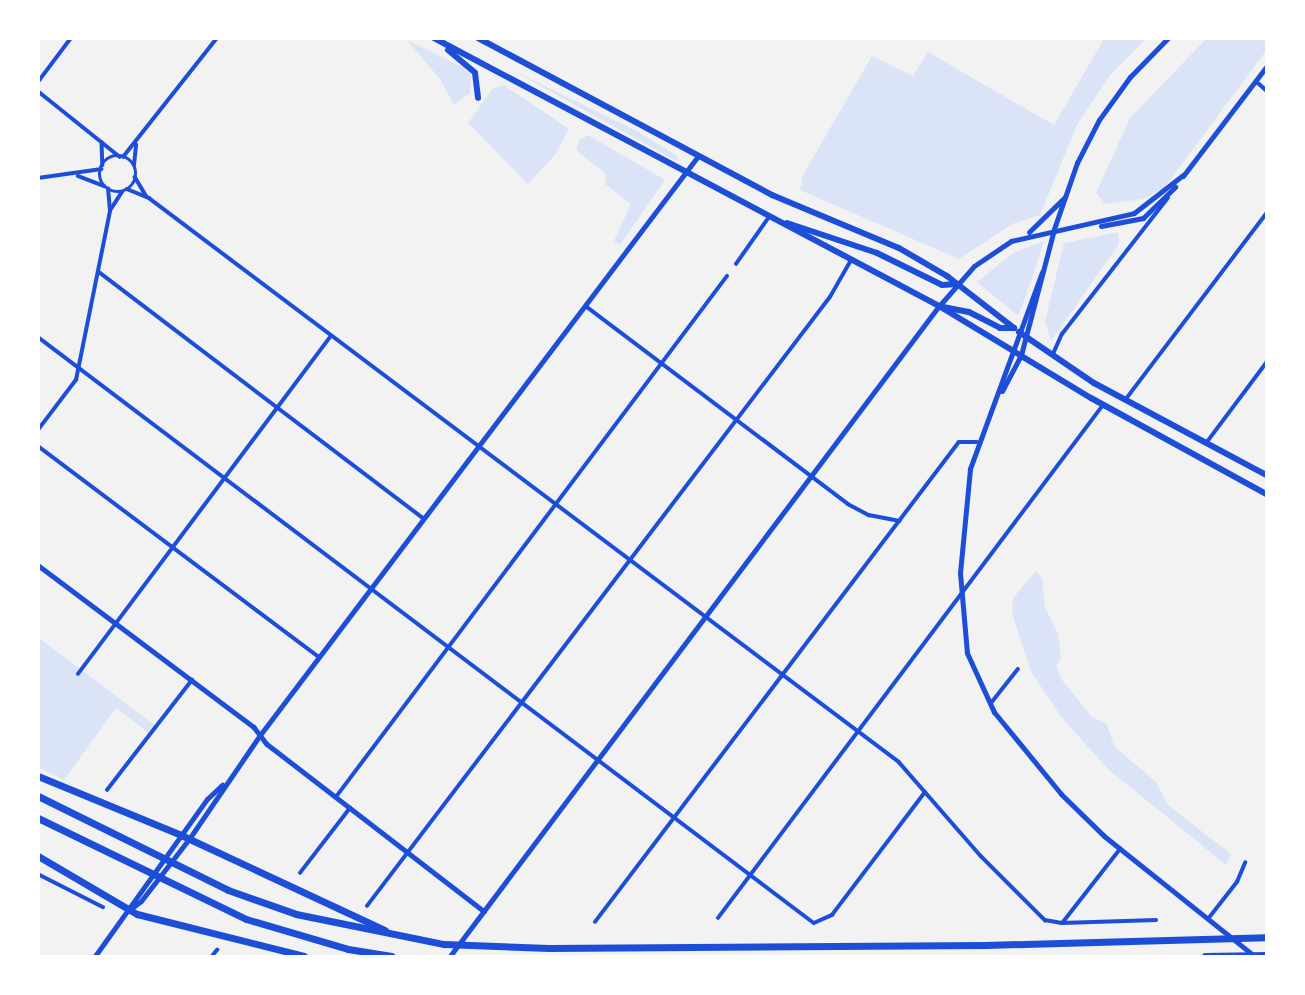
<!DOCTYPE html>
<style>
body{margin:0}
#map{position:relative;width:1305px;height:995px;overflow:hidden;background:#f2f2f2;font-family:Signika,sans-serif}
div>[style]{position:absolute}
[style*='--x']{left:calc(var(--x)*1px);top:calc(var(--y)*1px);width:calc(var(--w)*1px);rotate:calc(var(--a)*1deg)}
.green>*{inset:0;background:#dbe4f7}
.minor>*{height:3.5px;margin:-1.75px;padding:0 1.75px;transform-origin:1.75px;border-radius:1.75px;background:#1d4ed8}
.minor>.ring{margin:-1.75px;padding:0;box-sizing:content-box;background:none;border:3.5px solid #1d4ed8;border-radius:50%}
.tertiary>*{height:4.5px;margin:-2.25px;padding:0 2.25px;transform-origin:2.25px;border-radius:2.25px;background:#1d4ed8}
.secondary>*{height:5px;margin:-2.5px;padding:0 2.5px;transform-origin:2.5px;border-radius:2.5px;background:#1d4ed8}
.primary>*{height:6px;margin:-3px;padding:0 3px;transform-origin:3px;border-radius:3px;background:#1d4ed8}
.motorway>*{height:7px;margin:-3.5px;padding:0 3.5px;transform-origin:3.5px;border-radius:3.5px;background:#1d4ed8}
span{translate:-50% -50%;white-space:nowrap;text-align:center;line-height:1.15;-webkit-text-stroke:5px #fff;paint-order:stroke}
.frame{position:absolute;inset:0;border:40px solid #fff;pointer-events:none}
</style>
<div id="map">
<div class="green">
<div style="clip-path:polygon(406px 39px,464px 68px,471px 76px,470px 93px,454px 105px,440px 79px)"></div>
<div style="clip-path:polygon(1104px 39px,1146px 39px,1110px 75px,1077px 125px,1040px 215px,1012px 224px,959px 259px,800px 190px,803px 175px,872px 56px,913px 76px,928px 52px,1054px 125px)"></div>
<div style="clip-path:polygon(1206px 39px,1266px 39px,1266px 51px,1164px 188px,1143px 199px,1105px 204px,1096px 193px,1130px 118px)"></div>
<div style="clip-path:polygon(508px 68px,637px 131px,679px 157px,676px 161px)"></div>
<div style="clip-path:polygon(504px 85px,569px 129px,554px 156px,528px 184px,468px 123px,493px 88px)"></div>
<div style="clip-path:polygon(588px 135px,665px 180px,620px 245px,614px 241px,631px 204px,605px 184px,606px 174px,576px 150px,579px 140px)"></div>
<div style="clip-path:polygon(1118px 232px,1119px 244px,1051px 341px,1045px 322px,1064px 243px)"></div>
<div style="clip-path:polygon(1044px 241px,1027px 293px,1018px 316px,977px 282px,1013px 253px)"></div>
<div style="clip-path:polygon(1036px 571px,1042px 578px,1045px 607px,1058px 634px,1061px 658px,1056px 666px,1062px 680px,1092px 717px,1107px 724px,1114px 746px,1156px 782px,1168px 805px,1231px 854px,1226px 865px,1108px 769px,1062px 718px,1031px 672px,1012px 613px,1013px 598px)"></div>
<div style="clip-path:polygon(38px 637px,157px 727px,151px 735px,116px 708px,64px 780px,39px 768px)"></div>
</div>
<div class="minor">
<div style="--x:1256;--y:81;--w:13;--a:42"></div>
<div style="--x:38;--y:82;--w:55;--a:-53.1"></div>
<div style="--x:38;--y:91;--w:105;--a:38.8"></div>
<div style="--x:102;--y:142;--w:23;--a:88"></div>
<div class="ring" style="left:100px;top:156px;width:32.5px;height:32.5px"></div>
<div style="--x:123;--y:157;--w:152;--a:-51.7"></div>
<div style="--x:134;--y:165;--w:20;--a:-84"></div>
<div style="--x:78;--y:176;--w:28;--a:21"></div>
<div style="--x:135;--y:177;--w:23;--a:59"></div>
<div style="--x:38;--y:178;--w:64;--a:-8.1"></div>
<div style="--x:127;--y:189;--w:24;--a:22"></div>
<div style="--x:149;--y:198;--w:938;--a:36.94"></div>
<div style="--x:899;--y:762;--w:125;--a:48.9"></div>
<div style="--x:981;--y:856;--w:91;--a:45"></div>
<div style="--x:1045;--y:920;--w:17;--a:10"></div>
<div style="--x:1062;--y:923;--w:94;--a:-1.8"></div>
<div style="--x:111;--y:209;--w:20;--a:-57"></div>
<div style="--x:736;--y:264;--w:57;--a:-54.9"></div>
<div style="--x:99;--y:272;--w:408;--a:37.2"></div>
<div style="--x:587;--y:307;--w:327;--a:37"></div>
<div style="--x:848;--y:504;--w:24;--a:28"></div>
<div style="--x:869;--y:515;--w:31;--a:11"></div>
<div style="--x:38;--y:337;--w:972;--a:37.06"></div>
<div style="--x:814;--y:923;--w:20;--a:-24"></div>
<div style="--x:832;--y:915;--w:154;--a:-52.9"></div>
<div style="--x:1053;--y:354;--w:22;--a:-66"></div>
<div style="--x:1062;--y:334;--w:172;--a:-52.1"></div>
<div style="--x:1126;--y:399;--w:232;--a:-52.9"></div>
<div style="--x:38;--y:430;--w:63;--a:-52.8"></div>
<div style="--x:76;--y:380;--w:172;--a:-78.6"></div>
<div style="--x:110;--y:211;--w:22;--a:-95"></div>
<div style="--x:1207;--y:442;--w:99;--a:-53.2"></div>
<div style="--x:38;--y:446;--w:350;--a:36.9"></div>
<div style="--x:78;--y:674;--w:422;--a:-53.2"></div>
<div style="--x:991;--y:703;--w:43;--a:-51.5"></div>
<div style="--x:107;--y:790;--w:139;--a:-52.3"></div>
<div style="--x:336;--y:797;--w:651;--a:-53.11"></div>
<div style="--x:300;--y:873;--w:82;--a:-52.4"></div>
<div style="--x:38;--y:874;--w:73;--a:26.9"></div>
<div style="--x:367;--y:906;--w:765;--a:-52.76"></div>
<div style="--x:830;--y:297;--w:40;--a:-60.3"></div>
<div style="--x:718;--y:918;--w:641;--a:-53.11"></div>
<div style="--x:1208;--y:919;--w:47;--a:-51.9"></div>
<div style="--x:1237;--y:882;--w:21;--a:-67"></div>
<div style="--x:595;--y:922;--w:602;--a:-52.83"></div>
<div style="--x:959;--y:442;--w:18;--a:0"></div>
<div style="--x:1063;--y:922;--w:93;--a:-52"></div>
<div style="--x:212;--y:956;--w:8;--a:-50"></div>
</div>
<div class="tertiary">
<div style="--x:1054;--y:229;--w:70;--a:-70.8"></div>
<div style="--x:1077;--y:163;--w:48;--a:-62.9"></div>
<div style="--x:1099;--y:120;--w:53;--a:-54.2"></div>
<div style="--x:1130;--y:77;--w:54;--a:-45.7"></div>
<div style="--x:38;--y:565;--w:270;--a:36.9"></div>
<div style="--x:254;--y:727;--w:21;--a:53"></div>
<div style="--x:267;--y:744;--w:274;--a:37.6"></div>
<div style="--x:450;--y:956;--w:813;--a:-53.05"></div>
</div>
<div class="secondary">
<div style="--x:1183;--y:176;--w:137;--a:-52.7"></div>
<div style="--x:1101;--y:226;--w:43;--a:-10.8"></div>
<div style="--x:1143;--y:218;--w:45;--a:-44.1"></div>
<div style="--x:1029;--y:232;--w:50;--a:-44.2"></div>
<div style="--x:1042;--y:272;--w:210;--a:110.1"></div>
<div style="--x:970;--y:469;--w:104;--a:95.5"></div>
<div style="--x:960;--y:573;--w:80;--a:85"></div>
<div style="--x:967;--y:653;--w:65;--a:65.4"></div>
<div style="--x:994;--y:712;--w:106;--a:50.7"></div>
<div style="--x:1061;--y:794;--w:60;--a:44.3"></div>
<div style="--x:1104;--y:836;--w:189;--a:38.6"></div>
<div style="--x:939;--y:306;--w:53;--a:-48.8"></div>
<div style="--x:974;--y:266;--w:45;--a:-34"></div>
<div style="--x:1011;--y:241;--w:126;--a:-12.8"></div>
<div style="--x:1134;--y:213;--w:62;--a:-37.8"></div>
<div style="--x:1002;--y:391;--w:41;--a:-62.2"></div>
<div style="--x:1021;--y:355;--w:130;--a:-75.3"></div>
<div style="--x:129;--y:910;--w:15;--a:-37"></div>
<div style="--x:141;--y:901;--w:78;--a:-52.3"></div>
<div style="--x:189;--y:839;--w:126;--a:-55.7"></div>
<div style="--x:260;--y:735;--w:726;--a:-52.89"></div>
<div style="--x:95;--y:956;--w:193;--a:-54.5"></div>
<div style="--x:207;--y:799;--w:21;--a:-43"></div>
</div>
<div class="primary">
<div style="--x:434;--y:38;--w:572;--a:27.95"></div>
<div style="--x:939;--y:306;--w:178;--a:31.2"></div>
<div style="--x:1091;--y:398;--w:200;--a:28.7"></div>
<div style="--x:478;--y:38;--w:333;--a:28.1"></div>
<div style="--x:772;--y:195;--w:138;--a:22.7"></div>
<div style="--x:899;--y:248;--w:56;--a:30.3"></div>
<div style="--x:947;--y:276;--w:85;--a:37.8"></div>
<div style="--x:448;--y:50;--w:35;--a:40"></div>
<div style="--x:475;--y:73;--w:25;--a:83"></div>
<div style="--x:787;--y:223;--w:95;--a:18.4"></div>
<div style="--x:877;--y:253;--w:72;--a:26.2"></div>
<div style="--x:942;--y:285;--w:15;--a:-4"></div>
<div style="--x:943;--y:307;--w:26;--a:11"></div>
<div style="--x:969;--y:312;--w:35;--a:27"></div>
<div style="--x:1000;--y:328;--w:14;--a:0"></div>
<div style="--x:1019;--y:332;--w:91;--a:34.2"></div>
<div style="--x:1094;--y:383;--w:195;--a:28.1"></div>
</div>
<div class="motorway">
<div style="--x:38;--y:776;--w:155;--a:22.4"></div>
<div style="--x:181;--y:835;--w:225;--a:25"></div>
<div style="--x:38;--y:796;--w:212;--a:26.3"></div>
<div style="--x:228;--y:890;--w:72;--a:19.4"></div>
<div style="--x:296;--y:914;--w:151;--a:11.5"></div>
<div style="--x:444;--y:944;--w:105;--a:2.2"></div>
<div style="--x:549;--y:948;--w:437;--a:-0.4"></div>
<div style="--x:986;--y:945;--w:280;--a:-1.6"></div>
<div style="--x:38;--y:818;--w:231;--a:25.9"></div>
<div style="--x:246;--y:919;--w:106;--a:16.4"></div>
<div style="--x:348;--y:949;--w:44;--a:9.2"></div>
<div style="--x:38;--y:856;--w:115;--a:30.4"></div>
<div style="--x:137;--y:914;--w:172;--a:14.1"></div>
<div style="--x:1205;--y:956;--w:61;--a:-0.9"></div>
</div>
<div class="frame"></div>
</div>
